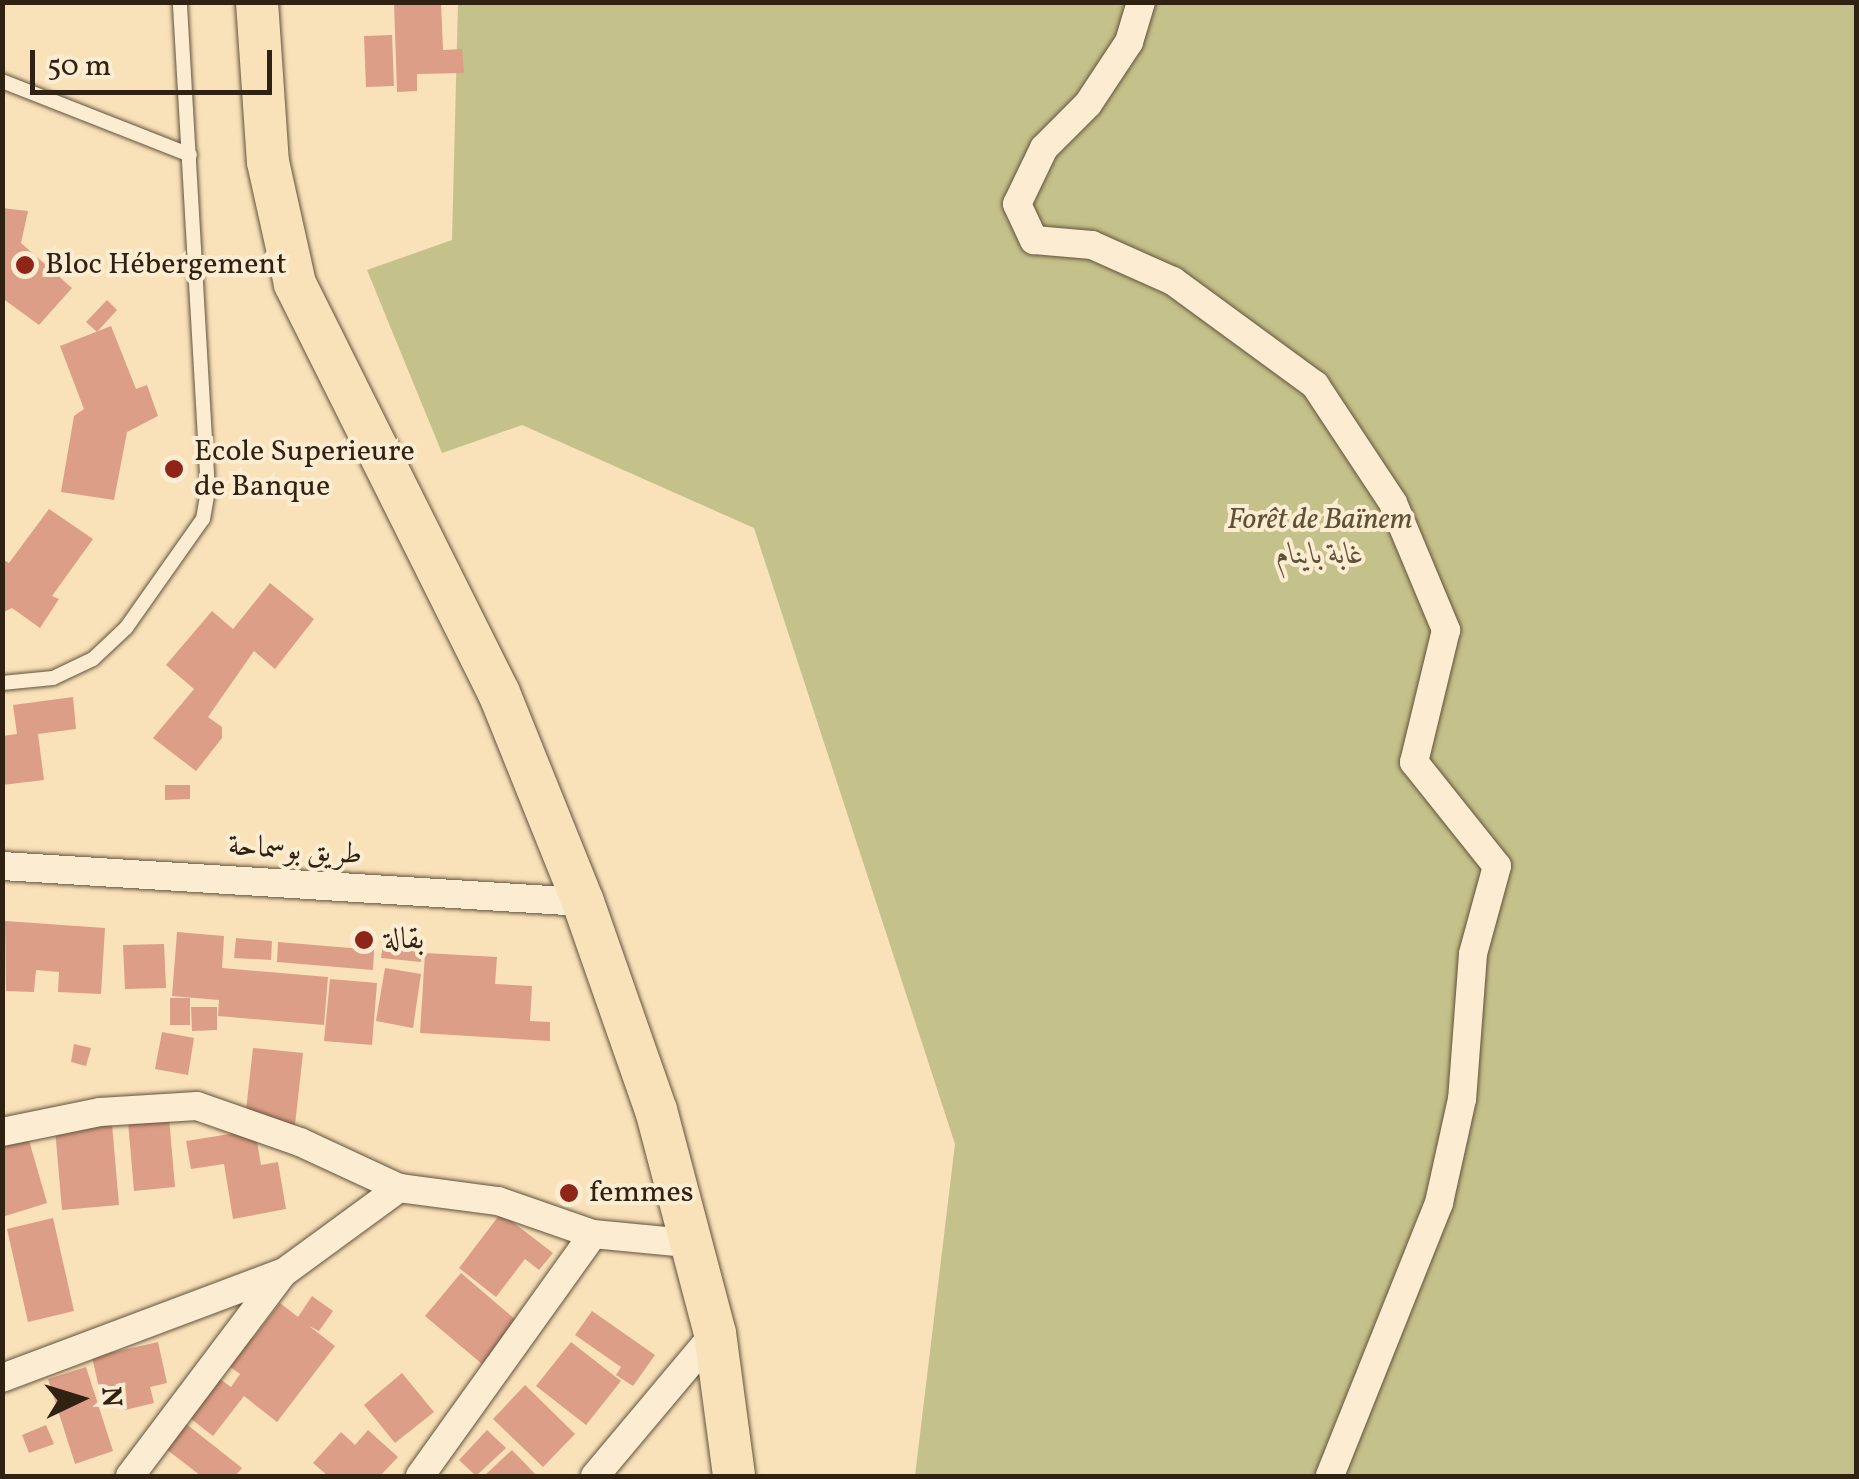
<!DOCTYPE html>
<meta charset="utf-8">
<style>
body{margin:0}
#map{position:relative;width:1859px;height:1479px;overflow:hidden;background:#f9e1b9;font-family:Vollkorn,Amiri,serif}
div>[style]{position:absolute}
[style*='--x']{left:calc(var(--x)*1px);top:calc(var(--y)*1px);width:calc(var(--w)*1px);rotate:calc(var(--a)*1deg)}
.green>*{inset:0;background:#c5c18a}
.building>*{inset:0;background:#dd9e87}
.roads{filter:drop-shadow(0 0 2px #62523c) drop-shadow(0 0 2px #62523c)}
.service>*{height:14px;margin:-7px;padding:0 7px;transform-origin:7px;border-radius:7px;background:#fbecd2}
.minor>*{height:28px;margin:-14px;padding:0 14px;transform-origin:14px;border-radius:14px;background:#fbecd2}
.primary>*{height:42px;margin:-21px;padding:0 21px;transform-origin:21px;border-radius:21px;background:#f9e1b9}
.dots>*{width:28px;height:28px;translate:-50% -50%;box-sizing:border-box;border:5px solid #fbecd2;border-radius:50%}
span{translate:-50% -50%;white-space:nowrap;text-align:center;line-height:1.15;-webkit-text-stroke:8px #fbecd2;paint-order:stroke}
.poi-label{font-size:30px;color:#302213}
.left{translate:0 -50%;text-align:left}
.park-label{font-size:30px;color:#5d5237;font-style:italic}
.street-label{font-size:30px;color:#302213}
.frame{position:absolute;inset:0;border:5px solid #302213;pointer-events:none}
.north{position:absolute;left:30px;top:1349px;width:100px;height:100px;-webkit-text-stroke:8px #fbecd2;paint-order:stroke;rotate:86deg;font-size:28px;font-weight:700;line-height:40px;text-align:center;color:#302213}
.north::after{content:'';display:block;margin:auto;width:35px;height:45px;background:#302213;clip-path:polygon(50% 0,100% 100%,50% 72%,0 100%)}
.scale{position:absolute;left:30px;top:50px;width:242px;height:45px;box-sizing:border-box;border:5px solid #302213;border-top:0;padding-left:12px;font-size:30px;line-height:35px;white-space:nowrap;color:#302213;-webkit-text-stroke:8px #fbecd2;paint-order:stroke}
</style>
<div id="map">
<div class="green">
<div style="clip-path:polygon(458px 3px,1856px 3px,1856px 1476px,915px 1476px,955px 1144px,754px 528px,522px 425px,442px 453px,367px 270px,452px 240px)"></div>
</div>
<div class="building">
<div style="clip-path:polygon(394px 2px,441px 2px,443px 50px,462px 49px,464px 73px,417px 74px,417px 91px,397px 92px)"></div>
<div style="clip-path:polygon(392px 35px,394px 86px,366px 87px,364px 36px)"></div>
<div style="clip-path:polygon(2px 208px,28px 211px,21px 243px,72px 288px,39px 325px,2px 298px)"></div>
<div style="clip-path:polygon(107px 300px,117px 310px,97px 332px,86px 322px)"></div>
<div style="clip-path:polygon(111px 326px,136px 389px,147px 385px,158px 416px,127px 432px,114px 500px,61px 492px,74px 416px,84px 409px,60px 346px)"></div>
<div style="clip-path:polygon(49px 509px,93px 539px,52px 596px,59px 599px,40px 628px,12px 608px,2px 613px,2px 559px,9px 563px)"></div>
<div style="clip-path:polygon(270px 583px,314px 619px,275px 669px,254px 651px,208px 717px,222px 727px,222px 738px,196px 771px,153px 738px,194px 689px,166px 665px,212px 611px,233px 629px)"></div>
<div style="clip-path:polygon(73px 697px,76px 729px,38px 734px,44px 780px,2px 785px,2px 736px,17px 734px,13px 705px)"></div>
<div style="clip-path:polygon(165px 785px,190px 785px,190px 799px,165px 800px)"></div>
<div style="clip-path:polygon(5px 921px,105px 928px,101px 994px,58px 992px,59px 972px,36px 970px,34px 992px,6px 991px)"></div>
<div style="clip-path:polygon(177px 932px,224px 936px,222px 968px,328px 977px,324px 1025px,218px 1016px,219px 1000px,172px 996px)"></div>
<div style="clip-path:polygon(236px 938px,272px 941px,271px 960px,234px 958px)"></div>
<div style="clip-path:polygon(278px 942px,374px 950px,373px 970px,277px 962px)"></div>
<div style="clip-path:polygon(383px 943px,422px 947px,421px 962px,381px 958px)"></div>
<div style="clip-path:polygon(164px 944px,166px 988px,125px 989px,123px 945px)"></div>
<div style="clip-path:polygon(425px 953px,497px 957px,495px 984px,532px 986px,530px 1021px,550px 1022px,550px 1041px,420px 1033px)"></div>
<div style="clip-path:polygon(385px 968px,421px 974px,413px 1028px,376px 1021px)"></div>
<div style="clip-path:polygon(330px 979px,377px 983px,372px 1045px,324px 1041px)"></div>
<div style="clip-path:polygon(170px 998px,190px 998px,190px 1025px,170px 1025px)"></div>
<div style="clip-path:polygon(191px 1007px,217px 1007px,217px 1030px,192px 1031px)"></div>
<div style="clip-path:polygon(162px 1032px,194px 1038px,188px 1075px,155px 1069px)"></div>
<div style="clip-path:polygon(74px 1044px,91px 1048px,86px 1066px,71px 1062px)"></div>
<div style="clip-path:polygon(253px 1048px,303px 1053px,295px 1125px,245px 1119px)"></div>
<div style="clip-path:polygon(169px 1118px,175px 1187px,134px 1191px,128px 1122px)"></div>
<div style="clip-path:polygon(112px 1124px,119px 1205px,62px 1210px,55px 1129px)"></div>
<div style="clip-path:polygon(255px 1130px,261px 1165px,278px 1162px,286px 1209px,233px 1219px,224px 1164px,191px 1169px,186px 1141px)"></div>
<div style="clip-path:polygon(28px 1137px,47px 1203px,2px 1217px,2px 1145px)"></div>
<div style="clip-path:polygon(501px 1213px,553px 1253px,539px 1270px,525px 1259px,496px 1297px,459px 1268px)"></div>
<div style="clip-path:polygon(53px 1218px,74px 1311px,28px 1322px,7px 1229px)"></div>
<div style="clip-path:polygon(461px 1273px,517px 1321px,482px 1364px,425px 1316px)"></div>
<div style="clip-path:polygon(312px 1296px,333px 1311px,319px 1331px,309px 1326px,335px 1346px,277px 1422px,244px 1396px,213px 1436px,186px 1415px,216px 1376px,231px 1387px,240px 1374px,222px 1361px,245px 1331px,253px 1338px,280px 1303px,298px 1317px)"></div>
<div style="clip-path:polygon(592px 1311px,655px 1355px,633px 1386px,616px 1375px,621px 1367px,575px 1335px)"></div>
<div style="clip-path:polygon(158px 1342px,167px 1383px,150px 1387px,154px 1403px,125px 1410px,120px 1387px,100px 1392px,92px 1357px)"></div>
<div style="clip-path:polygon(571px 1342px,621px 1381px,586px 1425px,536px 1386px)"></div>
<div style="clip-path:polygon(86px 1367px,113px 1451px,75px 1464px,48px 1379px)"></div>
<div style="clip-path:polygon(402px 1373px,434px 1412px,395px 1443px,364px 1405px)"></div>
<div style="clip-path:polygon(525px 1385px,575px 1434px,543px 1467px,493px 1419px)"></div>
<div style="clip-path:polygon(185px 1423px,242px 1468px,235px 1476px,201px 1476px,166px 1449px)"></div>
<div style="clip-path:polygon(46px 1425px,54px 1444px,29px 1453px,22px 1435px)"></div>
<div style="clip-path:polygon(368px 1430px,398px 1457px,380px 1476px,328px 1476px,313px 1463px,341px 1432px,355px 1445px)"></div>
<div style="clip-path:polygon(487px 1430px,506px 1448px,476px 1476px,459px 1460px)"></div>
<div style="clip-path:polygon(512px 1450px,537px 1476px,484px 1476px)"></div>
</div>
<div class="roads">
<div class="service">
<div style="--x:2;--y:81;--w:202;--a:21.5"></div>
<div style="--x:2;--y:683;--w:51;--a:-5.6"></div>
<div style="--x:53;--y:678;--w:44;--a:-25.4"></div>
<div style="--x:93;--y:659;--w:45;--a:-43.2"></div>
<div style="--x:126;--y:628;--w:133;--a:-54.8"></div>
<div style="--x:203;--y:519;--w:28;--a:-80"></div>
<div style="--x:208;--y:491;--w:490;--a:-93.3"></div>
</div>
<div class="minor">
<div style="--x:1141;--y:2;--w:42;--a:106.7"></div>
<div style="--x:1129;--y:42;--w:74;--a:123.5"></div>
<div style="--x:1088;--y:104;--w:62;--a:135"></div>
<div style="--x:1044;--y:148;--w:62;--a:115.7"></div>
<div style="--x:1017;--y:204;--w:40;--a:65"></div>
<div style="--x:1034;--y:240;--w:58;--a:4.9"></div>
<div style="--x:1092;--y:245;--w:89;--a:24"></div>
<div style="--x:1173;--y:281;--w:176;--a:36.2"></div>
<div style="--x:1315;--y:385;--w:141;--a:56.5"></div>
<div style="--x:1393;--y:503;--w:138;--a:67.3"></div>
<div style="--x:1446;--y:630;--w:136;--a:103.6"></div>
<div style="--x:1414;--y:762;--w:133;--a:51.4"></div>
<div style="--x:1497;--y:866;--w:91;--a:105.3"></div>
<div style="--x:1473;--y:954;--w:145;--a:94.3"></div>
<div style="--x:1462;--y:1099;--w:107;--a:102.5"></div>
<div style="--x:1439;--y:1203;--w:294;--a:111.8"></div>
<div style="--x:2;--y:866;--w:582;--a:3.55"></div>
<div style="--x:2;--y:1132;--w:100;--a:-11.5"></div>
<div style="--x:100;--y:1112;--w:97;--a:-3.5"></div>
<div style="--x:197;--y:1106;--w:109;--a:19.3"></div>
<div style="--x:300;--y:1142;--w:109;--a:24.9"></div>
<div style="--x:399;--y:1188;--w:100;--a:7.5"></div>
<div style="--x:498;--y:1201;--w:101;--a:19.2"></div>
<div style="--x:593;--y:1234;--w:94;--a:5.5"></div>
<div style="--x:2;--y:1378;--w:299;--a:-20.6"></div>
<div style="--x:130;--y:1476;--w:254;--a:-53"></div>
<div style="--x:283;--y:1273;--w:144;--a:-36.2"></div>
<div style="--x:420;--y:1476;--w:297;--a:-54.4"></div>
<div style="--x:595;--y:1476;--w:187;--a:-50"></div>
</div>
<div class="primary">
<div style="--x:257;--y:2;--w:160;--a:86.1"></div>
<div style="--x:268;--y:162;--w:125;--a:77.5"></div>
<div style="--x:295;--y:284;--w:457;--a:63.5"></div>
<div style="--x:499;--y:693;--w:225;--a:68.1"></div>
<div style="--x:583;--y:902;--w:220;--a:70.7"></div>
<div style="--x:656;--y:1110;--w:231;--a:75.2"></div>
<div style="--x:715;--y:1333;--w:144;--a:82.4"></div>
</div>
</div>
<div class="dots">
<div style="left:25px;top:265px;background:#8f2418"></div>
<div style="left:174px;top:469px;background:#8f2418"></div>
<div style="left:364px;top:940px;background:#8f2418"></div>
<div style="left:569px;top:1193px;background:#8f2418"></div>
</div>
<div class="poi-label">
<span class="left" style="left:45px;top:265px">Bloc Hébergement</span>
<span class="left" style="left:194px;top:469px">Ecole Superieure<br>de Banque</span>
<span class="left" style="left:384px;top:940px">بقالة</span>
<span class="left" style="left:589px;top:1193px">femmes</span>
</div>
<div class="park-label">
<span style="left:1320px;top:537px">Forêt de Baïnem<br>غابة باينام</span>
</div>
<div class="street-label">
<span style="left:295px;top:851px;rotate:4deg">طريق بوسماحة</span>
</div>
<div class="frame"></div>
<div class="north">N</div>
<div class="scale">50 m</div>
</div>
